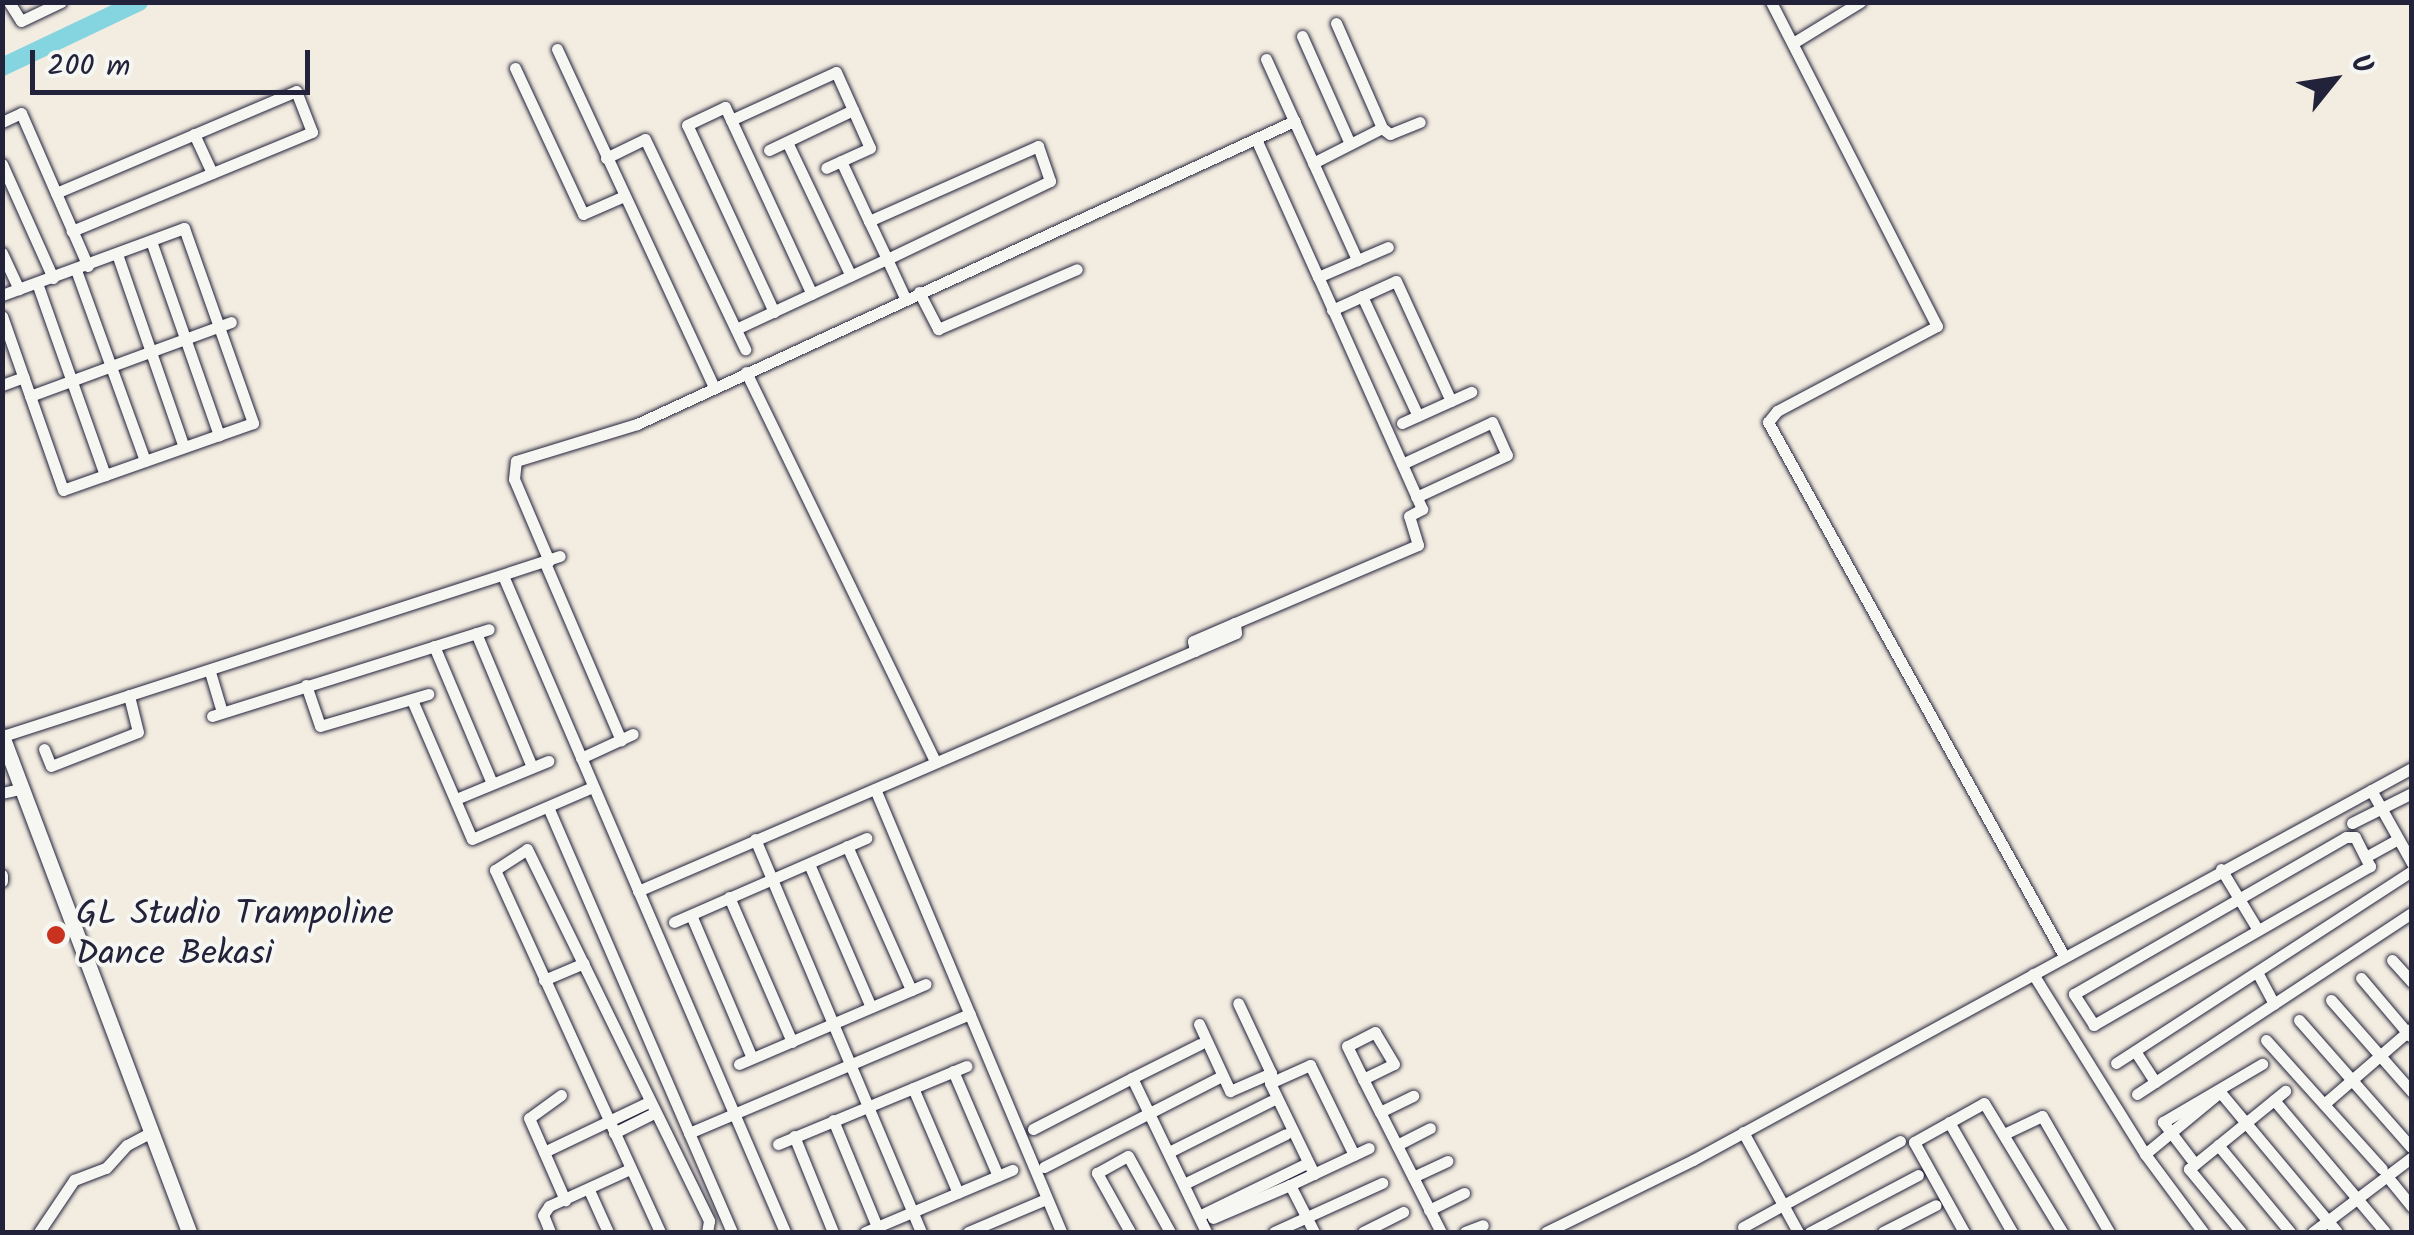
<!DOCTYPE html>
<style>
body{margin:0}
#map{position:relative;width:2414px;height:1235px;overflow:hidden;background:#f3ece0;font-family:Kalam,sans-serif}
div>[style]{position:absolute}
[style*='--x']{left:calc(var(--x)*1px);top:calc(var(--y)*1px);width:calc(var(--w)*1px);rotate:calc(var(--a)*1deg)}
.river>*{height:18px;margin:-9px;padding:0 9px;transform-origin:9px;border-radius:9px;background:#85d5e0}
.roads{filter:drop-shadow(0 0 2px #22223b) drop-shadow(0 0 2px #22223b)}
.street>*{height:11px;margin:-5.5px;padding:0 5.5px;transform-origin:5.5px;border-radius:5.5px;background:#f6f6f2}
.secondary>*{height:15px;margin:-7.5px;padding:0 7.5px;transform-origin:7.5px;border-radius:7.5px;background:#f6f6f2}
.dots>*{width:28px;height:28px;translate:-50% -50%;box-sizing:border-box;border:5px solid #f6f6f2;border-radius:50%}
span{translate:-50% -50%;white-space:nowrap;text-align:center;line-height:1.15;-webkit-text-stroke:8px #f6f6f2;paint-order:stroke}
.poi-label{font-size:35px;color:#22223b}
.left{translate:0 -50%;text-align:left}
.frame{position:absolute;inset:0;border:5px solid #22223b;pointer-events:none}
.north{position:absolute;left:2284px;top:30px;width:100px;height:100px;-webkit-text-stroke:8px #f6f6f2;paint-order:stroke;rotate:60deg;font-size:28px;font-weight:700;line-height:40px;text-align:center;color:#22223b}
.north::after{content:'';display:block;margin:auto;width:35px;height:45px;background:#22223b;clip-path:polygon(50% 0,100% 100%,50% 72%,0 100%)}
.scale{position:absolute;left:30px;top:50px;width:280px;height:45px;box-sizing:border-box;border:5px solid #22223b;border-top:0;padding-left:12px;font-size:30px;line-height:35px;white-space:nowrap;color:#22223b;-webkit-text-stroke:8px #f6f6f2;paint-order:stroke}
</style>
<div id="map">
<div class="river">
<div style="--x:2;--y:67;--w:152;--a:-25.4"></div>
</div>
<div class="roads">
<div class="street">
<div style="--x:9;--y:2;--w:22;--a:58"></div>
<div style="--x:21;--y:21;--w:44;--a:-25.4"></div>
<div style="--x:1771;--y:2;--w:364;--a:62.9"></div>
<div style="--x:1937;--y:326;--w:181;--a:152"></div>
<div style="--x:1777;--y:411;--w:14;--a:129"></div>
<div style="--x:1768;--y:422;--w:611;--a:61"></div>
<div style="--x:1336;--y:23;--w:115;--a:66.3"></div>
<div style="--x:1302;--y:36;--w:118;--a:66"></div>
<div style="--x:1793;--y:43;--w:79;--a:-31.5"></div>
<div style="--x:557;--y:49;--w:374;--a:65.1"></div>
<div style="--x:1266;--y:59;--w:221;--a:65.6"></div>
<div style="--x:515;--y:68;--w:161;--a:65"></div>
<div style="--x:583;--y:214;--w:45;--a:-23.7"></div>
<div style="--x:731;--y:120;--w:115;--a:-24.6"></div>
<div style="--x:836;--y:72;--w:83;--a:65.9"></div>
<div style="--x:870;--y:148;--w:48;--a:155.6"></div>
<div style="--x:2;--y:122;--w:21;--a:-25"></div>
<div style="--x:21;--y:113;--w:167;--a:66.4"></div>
<div style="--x:194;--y:134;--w:43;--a:65.2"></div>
<div style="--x:1256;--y:139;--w:151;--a:65.8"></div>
<div style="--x:1318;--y:277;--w:76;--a:-23.2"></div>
<div style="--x:787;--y:142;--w:148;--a:64.5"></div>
<div style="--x:769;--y:150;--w:93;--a:-25.5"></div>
<div style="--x:606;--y:158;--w:43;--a:-26"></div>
<div style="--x:645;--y:139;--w:233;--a:64.5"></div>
<div style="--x:841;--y:161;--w:66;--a:65"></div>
<div style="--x:1313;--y:163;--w:77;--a:-26.9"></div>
<div style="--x:1382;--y:128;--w:10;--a:37"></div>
<div style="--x:1390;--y:134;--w:32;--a:-22"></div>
<div style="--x:2;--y:164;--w:125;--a:65.9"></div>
<div style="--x:56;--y:193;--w:261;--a:-23"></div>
<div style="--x:296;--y:91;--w:44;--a:68.7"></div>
<div style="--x:312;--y:132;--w:260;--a:157.6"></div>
<div style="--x:151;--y:241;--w:206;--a:70.7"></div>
<div style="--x:2;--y:253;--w:40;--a:65"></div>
<div style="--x:117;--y:254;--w:204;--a:70.9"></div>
<div style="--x:76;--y:270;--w:203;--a:70.1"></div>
<div style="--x:37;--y:283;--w:204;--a:70.5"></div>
<div style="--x:919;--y:292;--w:42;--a:62.8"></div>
<div style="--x:938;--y:329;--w:151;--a:-23.3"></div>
<div style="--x:2;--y:295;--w:194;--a:-20.2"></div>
<div style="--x:184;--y:228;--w:207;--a:70.5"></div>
<div style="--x:253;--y:423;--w:201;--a:160.6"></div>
<div style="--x:63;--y:490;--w:184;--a:-109.3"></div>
<div style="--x:1362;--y:296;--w:132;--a:65"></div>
<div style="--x:1332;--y:310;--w:70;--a:-24.4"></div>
<div style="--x:1396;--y:281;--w:132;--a:65.4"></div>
<div style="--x:774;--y:312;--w:206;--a:-114.9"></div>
<div style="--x:687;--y:125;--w:42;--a:-25.3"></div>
<div style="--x:725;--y:107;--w:206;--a:65.1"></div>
<div style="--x:736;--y:329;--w:166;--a:-24.9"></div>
<div style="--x:887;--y:259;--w:42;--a:-115.3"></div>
<div style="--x:869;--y:221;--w:185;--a:-23.9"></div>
<div style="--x:1038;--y:146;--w:37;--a:71"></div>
<div style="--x:1050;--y:181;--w:181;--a:154.4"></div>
<div style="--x:887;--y:259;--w:43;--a:65.2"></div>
<div style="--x:746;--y:372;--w:433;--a:64.1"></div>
<div style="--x:2;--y:385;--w:23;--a:-20"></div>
<div style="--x:30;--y:396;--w:214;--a:-20.2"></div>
<div style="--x:1402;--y:423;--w:76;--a:-24.2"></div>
<div style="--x:1402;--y:464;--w:99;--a:-25"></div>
<div style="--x:1492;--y:422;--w:36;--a:66"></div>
<div style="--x:1507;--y:455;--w:100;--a:155.2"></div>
<div style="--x:549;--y:561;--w:89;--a:-113.1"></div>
<div style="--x:514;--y:479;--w:18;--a:-84"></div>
<div style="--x:516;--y:461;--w:127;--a:-17"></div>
<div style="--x:637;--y:424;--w:724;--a:-24.76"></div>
<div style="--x:545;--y:563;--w:193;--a:66.8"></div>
<div style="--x:504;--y:578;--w:712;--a:66.75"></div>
<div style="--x:476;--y:633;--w:145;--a:67.3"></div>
<div style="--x:434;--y:646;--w:149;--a:67.1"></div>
<div style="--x:1195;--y:651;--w:10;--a:-101"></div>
<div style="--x:1193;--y:641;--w:46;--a:-23.2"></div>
<div style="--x:210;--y:672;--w:42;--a:73.3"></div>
<div style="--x:306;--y:685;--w:43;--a:71.1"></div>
<div style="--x:320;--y:726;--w:113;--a:-16.5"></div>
<div style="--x:412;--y:700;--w:151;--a:66.7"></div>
<div style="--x:472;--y:839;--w:132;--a:-23.3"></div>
<div style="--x:212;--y:716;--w:290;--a:-17.4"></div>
<div style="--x:3;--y:736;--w:585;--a:-17.91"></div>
<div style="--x:44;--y:749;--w:18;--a:68"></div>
<div style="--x:51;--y:766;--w:93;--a:-21.3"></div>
<div style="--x:138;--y:732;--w:38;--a:-104"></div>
<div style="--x:581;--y:758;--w:57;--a:-24.8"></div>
<div style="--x:875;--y:789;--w:480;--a:67.2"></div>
<div style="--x:2371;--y:790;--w:84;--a:60.7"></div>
<div style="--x:2;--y:793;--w:22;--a:-13"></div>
<div style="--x:456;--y:799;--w:100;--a:-22.4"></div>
<div style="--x:548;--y:807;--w:463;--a:66.6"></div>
<div style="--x:2352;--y:823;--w:67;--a:-26.6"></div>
<div style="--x:2346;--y:837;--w:9;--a:0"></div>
<div style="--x:2355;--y:837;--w:33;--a:63"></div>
<div style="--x:2370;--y:866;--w:319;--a:150.1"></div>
<div style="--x:2094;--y:1025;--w:37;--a:-123"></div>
<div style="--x:2074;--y:994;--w:314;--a:-30"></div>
<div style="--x:755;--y:839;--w:427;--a:67.1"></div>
<div style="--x:847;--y:846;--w:158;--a:66"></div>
<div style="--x:2371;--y:854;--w:31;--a:-29"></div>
<div style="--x:809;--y:864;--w:156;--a:66.6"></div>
<div style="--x:2221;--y:869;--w:71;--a:58.8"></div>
<div style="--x:2;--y:875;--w:6;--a:90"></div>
<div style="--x:638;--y:891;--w:651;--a:-23.34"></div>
<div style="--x:1236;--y:633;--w:10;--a:-96"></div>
<div style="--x:1235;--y:623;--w:199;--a:-23.1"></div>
<div style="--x:1418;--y:545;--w:30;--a:-107"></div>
<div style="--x:1409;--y:516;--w:15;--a:-28"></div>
<div style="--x:1422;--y:509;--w:254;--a:-114.1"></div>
<div style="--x:729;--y:897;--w:158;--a:66.5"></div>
<div style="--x:691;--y:915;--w:155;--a:66.9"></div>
<div style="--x:674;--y:922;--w:210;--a:-23.6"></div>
<div style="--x:2392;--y:960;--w:30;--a:48"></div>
<div style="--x:2257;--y:972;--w:36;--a:62"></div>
<div style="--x:2033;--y:974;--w:212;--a:58.1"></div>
<div style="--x:2145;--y:1154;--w:97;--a:53.4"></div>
<div style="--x:2361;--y:978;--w:76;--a:49.8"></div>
<div style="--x:544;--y:980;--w:43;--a:-23"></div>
<div style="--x:2331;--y:1000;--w:123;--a:48.6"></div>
<div style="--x:2299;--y:1020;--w:169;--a:48.6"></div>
<div style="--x:1199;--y:1024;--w:74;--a:65.2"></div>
<div style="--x:1230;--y:1091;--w:45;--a:-23.7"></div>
<div style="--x:1271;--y:1073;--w:77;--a:-115.2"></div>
<div style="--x:2266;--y:1040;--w:173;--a:48"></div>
<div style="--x:2135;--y:1051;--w:37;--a:57"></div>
<div style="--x:2116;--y:1063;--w:353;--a:-33"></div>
<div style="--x:739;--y:1064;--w:203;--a:-23.2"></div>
<div style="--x:953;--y:1071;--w:114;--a:66.8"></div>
<div style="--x:1132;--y:1078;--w:76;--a:-26.6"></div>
<div style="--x:1363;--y:1079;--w:34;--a:-26"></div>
<div style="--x:1394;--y:1064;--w:37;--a:-121"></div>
<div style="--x:1375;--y:1032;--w:31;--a:153"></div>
<div style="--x:1347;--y:1046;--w:37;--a:64"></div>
<div style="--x:1363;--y:1079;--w:37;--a:63"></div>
<div style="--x:1380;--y:1112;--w:135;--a:63.1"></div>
<div style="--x:913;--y:1088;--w:114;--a:66.8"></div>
<div style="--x:2137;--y:1094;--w:329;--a:-33.4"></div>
<div style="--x:561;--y:1095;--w:39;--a:144"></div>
<div style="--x:529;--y:1118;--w:90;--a:66.3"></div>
<div style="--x:2274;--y:1100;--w:172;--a:49.9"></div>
<div style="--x:2324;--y:1104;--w:116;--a:-40.8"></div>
<div style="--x:1380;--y:1112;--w:37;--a:-26"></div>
<div style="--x:833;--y:1120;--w:116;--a:67.6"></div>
<div style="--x:1949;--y:1122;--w:127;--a:60.2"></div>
<div style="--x:1033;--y:1129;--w:111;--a:-27.3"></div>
<div style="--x:1132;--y:1078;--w:171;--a:64.3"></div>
<div style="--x:1743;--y:1132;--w:114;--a:61.2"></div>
<div style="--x:614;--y:1133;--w:45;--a:-26.6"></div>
<div style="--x:689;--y:1133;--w:305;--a:-23"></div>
<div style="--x:2004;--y:1134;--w:42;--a:-25.3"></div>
<div style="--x:2042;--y:1116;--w:134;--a:60"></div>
<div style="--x:794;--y:1136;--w:104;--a:67.9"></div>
<div style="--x:778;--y:1144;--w:204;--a:-22.5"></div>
<div style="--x:1397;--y:1145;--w:37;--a:-27"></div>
<div style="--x:2218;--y:1145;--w:113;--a:50.4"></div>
<div style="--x:544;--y:1152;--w:116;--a:-25.5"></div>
<div style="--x:1169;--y:1152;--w:114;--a:-26.6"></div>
<div style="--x:2145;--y:1154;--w:97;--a:-39.6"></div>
<div style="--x:2220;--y:1092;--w:182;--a:50.1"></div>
<div style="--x:2195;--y:1164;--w:53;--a:-127.3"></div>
<div style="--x:2163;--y:1122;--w:115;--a:-30.4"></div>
<div style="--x:1044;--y:1167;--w:195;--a:-27.1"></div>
<div style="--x:1314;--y:1174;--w:101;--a:-115.8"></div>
<div style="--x:1270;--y:1083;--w:44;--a:-24.2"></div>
<div style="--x:1310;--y:1065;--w:100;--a:63.9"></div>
<div style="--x:2386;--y:1175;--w:41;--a:50.9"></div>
<div style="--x:1413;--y:1177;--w:38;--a:-25"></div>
<div style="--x:1186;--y:1183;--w:111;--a:-26.1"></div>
<div style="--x:1290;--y:1185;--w:87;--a:-25.1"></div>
<div style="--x:589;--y:1190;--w:46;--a:65.7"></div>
<div style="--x:1429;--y:1210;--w:39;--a:-26"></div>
<div style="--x:1201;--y:1215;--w:114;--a:-26.1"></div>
<div style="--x:1213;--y:1218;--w:84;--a:-23.2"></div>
<div style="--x:1290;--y:1185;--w:53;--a:62.9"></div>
<div style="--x:1743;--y:1227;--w:179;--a:-28.7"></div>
<div style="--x:39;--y:1232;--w:63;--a:-56.1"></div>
<div style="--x:74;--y:1180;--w:34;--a:-21"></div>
<div style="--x:106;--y:1168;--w:31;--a:-48"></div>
<div style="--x:127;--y:1145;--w:26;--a:-28"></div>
<div style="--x:550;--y:1232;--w:18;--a:-112"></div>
<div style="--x:543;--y:1215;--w:11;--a:-56"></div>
<div style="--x:549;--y:1206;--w:89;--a:-24.6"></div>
<div style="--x:660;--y:1232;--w:398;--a:-114.5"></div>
<div style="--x:495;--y:870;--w:38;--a:-33"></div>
<div style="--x:527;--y:849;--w:414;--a:63.9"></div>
<div style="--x:709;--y:1221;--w:11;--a:100"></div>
<div style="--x:865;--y:1232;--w:160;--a:-22.9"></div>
<div style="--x:968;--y:1232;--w:85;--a:-22.9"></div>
<div style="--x:1130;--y:1232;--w:68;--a:-119.2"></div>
<div style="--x:1097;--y:1173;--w:35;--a:-29"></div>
<div style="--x:1128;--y:1156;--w:87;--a:61.1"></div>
<div style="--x:1274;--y:1232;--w:119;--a:-24.4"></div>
<div style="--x:1363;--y:1232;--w:45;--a:-26.6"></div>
<div style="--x:1465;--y:1232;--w:19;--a:-21"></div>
<div style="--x:1546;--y:1232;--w:164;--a:-26.1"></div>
<div style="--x:1693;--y:1160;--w:819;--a:-28.6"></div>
<div style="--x:1810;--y:1232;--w:122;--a:-27.8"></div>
<div style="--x:1883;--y:1232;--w:59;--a:-27"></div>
<div style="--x:1964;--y:1232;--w:103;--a:-119.1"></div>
<div style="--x:1914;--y:1142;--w:80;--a:-29.1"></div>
<div style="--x:1984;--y:1103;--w:151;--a:58.8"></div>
<div style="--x:2241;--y:1232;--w:82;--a:-129.5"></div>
<div style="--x:2189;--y:1169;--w:124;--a:-39.1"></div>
<div style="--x:2313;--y:1232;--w:124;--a:-37.1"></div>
</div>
<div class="secondary">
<div style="--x:2;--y:736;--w:530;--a:69.34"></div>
</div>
</div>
<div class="dots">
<div style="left:56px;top:935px;background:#c8321e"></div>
</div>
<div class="poi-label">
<span class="left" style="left:76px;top:935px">GL Studio Trampoline<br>Dance Bekasi</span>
</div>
<div class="frame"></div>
<div class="north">U</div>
<div class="scale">200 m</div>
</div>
